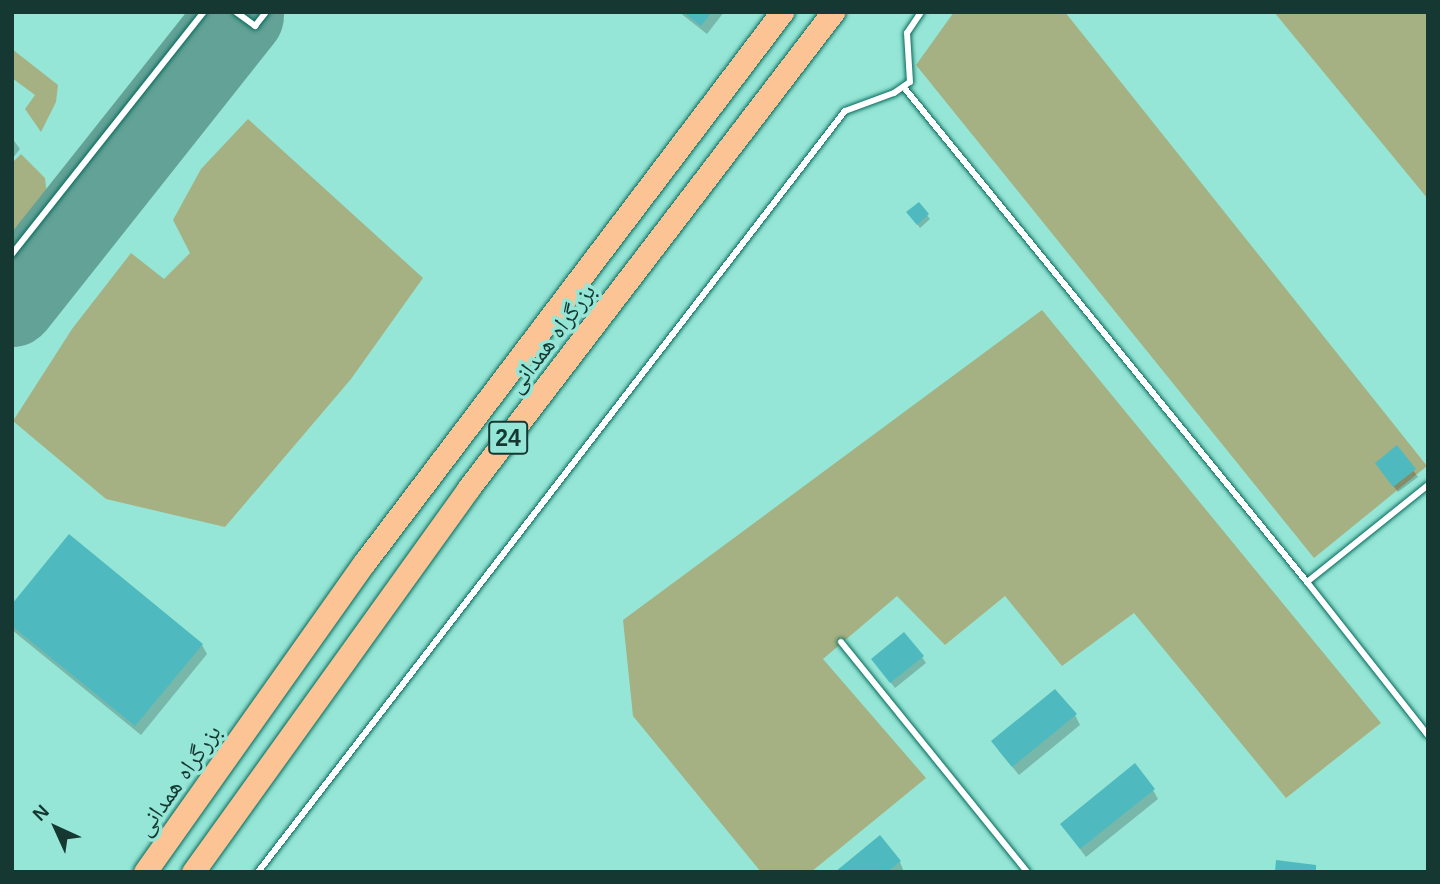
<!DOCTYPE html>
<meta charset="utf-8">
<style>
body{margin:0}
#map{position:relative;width:1440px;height:884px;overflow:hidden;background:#95e6d6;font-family:Helvetica,"Noto Naskh Arabic",sans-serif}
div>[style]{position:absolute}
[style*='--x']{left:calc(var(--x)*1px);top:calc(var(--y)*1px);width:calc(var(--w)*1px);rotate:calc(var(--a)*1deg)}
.green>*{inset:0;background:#a5b182}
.shadow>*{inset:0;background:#0003}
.runway>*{height:88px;margin:-44px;padding:0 44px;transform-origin:44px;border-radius:44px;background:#63a296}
.building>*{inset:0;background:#4ebac0}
.roads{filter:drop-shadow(0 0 2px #06695c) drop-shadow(0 0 2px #06695c)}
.lane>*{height:6px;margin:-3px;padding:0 3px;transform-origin:3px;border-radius:3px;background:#fff}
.highway>*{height:23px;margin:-11.5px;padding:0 11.5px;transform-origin:11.5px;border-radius:11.5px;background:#fcc394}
span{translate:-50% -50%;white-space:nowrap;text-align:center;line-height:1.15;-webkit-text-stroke:7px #95e6d6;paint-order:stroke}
.shield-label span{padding:2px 5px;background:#95e6d6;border:2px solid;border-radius:5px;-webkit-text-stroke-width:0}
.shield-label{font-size:23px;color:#153832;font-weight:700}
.street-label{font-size:24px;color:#153832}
.frame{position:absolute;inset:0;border:14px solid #153832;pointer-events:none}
.north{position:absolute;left:21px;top:793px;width:70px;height:70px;-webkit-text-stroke:5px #95e6d6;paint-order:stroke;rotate:315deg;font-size:19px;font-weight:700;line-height:28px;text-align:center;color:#153832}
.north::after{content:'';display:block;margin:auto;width:24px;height:32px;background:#153832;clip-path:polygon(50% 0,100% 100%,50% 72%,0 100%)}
</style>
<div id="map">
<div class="green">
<div style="clip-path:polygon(954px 12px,1065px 12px,1427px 466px,1314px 558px,916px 65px)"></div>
<div style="clip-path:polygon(1274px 12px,1428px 12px,1428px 199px)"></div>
<div style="clip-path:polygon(12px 49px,58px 85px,56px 102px,41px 132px,25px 109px,35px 95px,12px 78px)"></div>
<div style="clip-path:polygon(248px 119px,423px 278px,351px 379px,225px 527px,106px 499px,13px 421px,72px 329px,131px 253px,164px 279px,190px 253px,173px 220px,201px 169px)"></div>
<div style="clip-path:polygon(21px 154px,45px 178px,47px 196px,12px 240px,12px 163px)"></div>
<div style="clip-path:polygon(1042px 310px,1381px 723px,1286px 798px,1134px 613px,1062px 666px,1005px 596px,945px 645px,897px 596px,823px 659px,926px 778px,811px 872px,761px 872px,633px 716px,623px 620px)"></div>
</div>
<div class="shadow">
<div style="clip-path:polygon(679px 12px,724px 12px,707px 34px)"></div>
<div style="clip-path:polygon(12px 138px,20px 149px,12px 159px)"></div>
<div style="clip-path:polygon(918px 204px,930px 219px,920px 228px,911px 216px)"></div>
<div style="clip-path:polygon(1397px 448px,1418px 477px,1398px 492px,1381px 470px)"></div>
<div style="clip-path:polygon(12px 607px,202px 645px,207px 654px,141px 735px,12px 630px)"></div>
<div style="clip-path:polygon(922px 657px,926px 663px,895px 688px,877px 666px)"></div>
<div style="clip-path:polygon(1075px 715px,1080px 725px,1019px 775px,999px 751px)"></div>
<div style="clip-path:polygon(1153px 790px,1158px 799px,1086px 857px,1062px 825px)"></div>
<div style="clip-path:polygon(900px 862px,904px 872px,838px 872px)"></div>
</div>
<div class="runway">
<div style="--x:12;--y:303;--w:367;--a:-51.6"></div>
</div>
<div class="building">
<div style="clip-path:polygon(683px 12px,712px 12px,701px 26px)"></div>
<div style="clip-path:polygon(919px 202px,929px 214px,917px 225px,906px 212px)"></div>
<div style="clip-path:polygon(1397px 445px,1416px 469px,1393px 487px,1375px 463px)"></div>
<div style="clip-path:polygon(69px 534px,203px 644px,135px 726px,12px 626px,12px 604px)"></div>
<div style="clip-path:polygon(904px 632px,924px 656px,890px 683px,871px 659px)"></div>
<div style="clip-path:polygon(1055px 689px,1077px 714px,1012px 767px,991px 741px)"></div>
<div style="clip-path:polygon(1135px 763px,1155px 789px,1080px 849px,1060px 824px)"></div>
<div style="clip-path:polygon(880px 835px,901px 861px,887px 872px,835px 872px)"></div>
<div style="clip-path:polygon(1276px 860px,1316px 865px,1316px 872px,1275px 872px)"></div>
</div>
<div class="roads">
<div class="lane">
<div style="--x:236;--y:12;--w:24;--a:36"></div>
<div style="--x:255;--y:26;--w:18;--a:-52"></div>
<div style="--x:906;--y:90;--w:635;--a:50.82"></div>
<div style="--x:1307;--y:582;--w:155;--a:-38.7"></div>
<div style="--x:12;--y:254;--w:309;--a:-51.6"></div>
<div style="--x:1307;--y:582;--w:195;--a:51.7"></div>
<div style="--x:841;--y:642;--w:296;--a:51"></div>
<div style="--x:258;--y:872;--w:961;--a:-52.36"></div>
<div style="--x:845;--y:111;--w:52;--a:-20.2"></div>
<div style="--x:894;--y:93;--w:19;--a:-35"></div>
<div style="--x:910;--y:82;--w:49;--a:-93.5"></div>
<div style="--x:907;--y:33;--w:25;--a:-56"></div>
</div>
<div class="highway">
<div style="--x:145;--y:872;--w:379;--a:-54.7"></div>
<div style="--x:364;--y:563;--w:692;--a:-52.82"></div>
<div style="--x:193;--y:872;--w:472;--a:-54.3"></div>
<div style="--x:468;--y:489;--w:601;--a:-52.58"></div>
</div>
</div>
<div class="shield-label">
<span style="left:508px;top:438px">24</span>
</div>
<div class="street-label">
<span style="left:551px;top:338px;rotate:-53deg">بزرگراه همدانی</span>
<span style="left:178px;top:780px;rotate:-55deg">بزرگراه همدانی</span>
</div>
<div class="frame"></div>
<div class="north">N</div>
</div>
